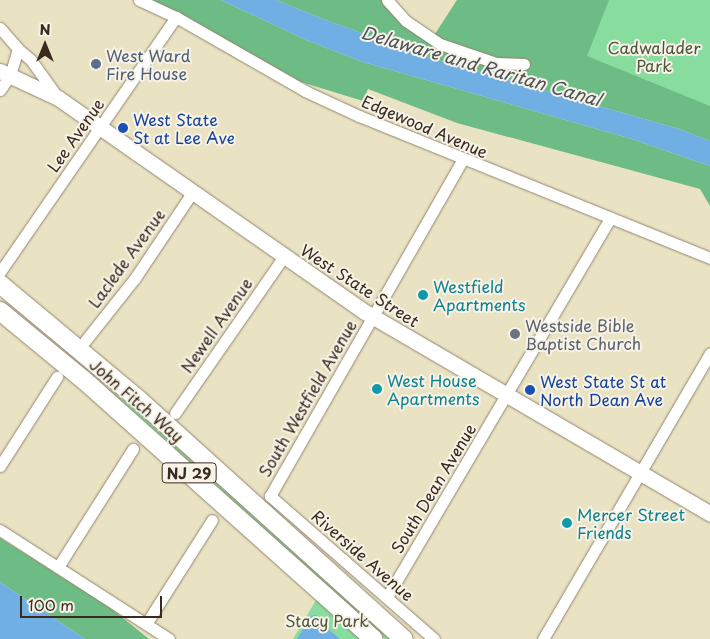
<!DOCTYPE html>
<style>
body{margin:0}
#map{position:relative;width:710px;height:639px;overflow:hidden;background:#eae3c3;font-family:"Playpen Sans",sans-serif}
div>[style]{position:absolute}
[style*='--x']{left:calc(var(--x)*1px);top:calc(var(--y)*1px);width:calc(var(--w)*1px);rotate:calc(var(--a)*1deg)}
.green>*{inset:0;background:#88dc9e}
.forest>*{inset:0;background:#6ebc85}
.water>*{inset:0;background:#6fafe3}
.roads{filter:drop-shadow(0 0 1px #928670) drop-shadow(0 0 1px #928670)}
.minor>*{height:11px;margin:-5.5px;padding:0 5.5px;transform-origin:5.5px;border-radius:5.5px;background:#fff}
.major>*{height:15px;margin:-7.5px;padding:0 7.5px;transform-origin:7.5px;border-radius:7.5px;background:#fff}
.highway>*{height:18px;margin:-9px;padding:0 9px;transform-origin:9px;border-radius:9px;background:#fff}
.dots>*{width:14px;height:14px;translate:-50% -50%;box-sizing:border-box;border:2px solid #f7f3e8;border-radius:50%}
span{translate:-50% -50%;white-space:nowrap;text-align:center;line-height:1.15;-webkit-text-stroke:4px #f7f3e8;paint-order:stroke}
.shield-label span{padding:1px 4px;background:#f7f3e8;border:1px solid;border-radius:4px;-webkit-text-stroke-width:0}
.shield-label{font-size:15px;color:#3b2a1e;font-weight:700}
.park-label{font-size:16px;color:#4e563e}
.service-label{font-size:16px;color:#4e5e75}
.left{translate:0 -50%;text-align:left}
.transit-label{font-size:16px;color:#164399}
.street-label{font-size:16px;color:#3b2a1e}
.culture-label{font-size:16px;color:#0d838f}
.worship-label{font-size:16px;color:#5b616d}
.water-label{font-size:18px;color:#4b5259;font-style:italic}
.north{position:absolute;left:20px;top:20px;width:50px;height:50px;-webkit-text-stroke:4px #f7f3e8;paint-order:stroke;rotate:0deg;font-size:14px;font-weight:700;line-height:20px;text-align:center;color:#3b2a1e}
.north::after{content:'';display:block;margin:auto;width:18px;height:22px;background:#3b2a1e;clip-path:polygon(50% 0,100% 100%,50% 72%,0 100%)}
.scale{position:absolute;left:20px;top:596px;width:142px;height:22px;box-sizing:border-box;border:2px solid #3b2a1e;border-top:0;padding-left:6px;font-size:15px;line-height:18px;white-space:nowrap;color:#3b2a1e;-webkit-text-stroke:4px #f7f3e8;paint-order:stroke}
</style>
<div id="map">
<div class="green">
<div style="clip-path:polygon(457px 0,710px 0,710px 141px,443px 23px)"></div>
<div style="clip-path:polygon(109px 389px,159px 428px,393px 639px,385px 639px,108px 390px)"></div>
<div style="clip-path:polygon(322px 590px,374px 639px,293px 639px)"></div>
</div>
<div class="forest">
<div style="clip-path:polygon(153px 0,221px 0,306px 40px,363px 62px,632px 139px,710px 166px,710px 206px,700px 189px,457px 123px,368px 89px,363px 101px,301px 82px)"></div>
<div style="clip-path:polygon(276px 0,393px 0,431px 40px,457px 0,609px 0,587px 56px,710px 106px,710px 141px,679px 129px,431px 58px,323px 19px)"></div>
<div style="clip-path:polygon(0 538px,108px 606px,149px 639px,85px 639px,0 582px)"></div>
</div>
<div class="water">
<div style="clip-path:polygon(221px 0,276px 0,323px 19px,431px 58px,679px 129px,710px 141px,710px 166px,632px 139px,363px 62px,306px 40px)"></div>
<div style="clip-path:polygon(0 582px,85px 639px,0 639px)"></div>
<div style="clip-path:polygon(316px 615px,326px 627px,340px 639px,297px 639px,311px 616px)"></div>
</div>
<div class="roads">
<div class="minor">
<div style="--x:139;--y:0;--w:41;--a:24.7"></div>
<div style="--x:176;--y:17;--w:149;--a:29.8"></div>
<div style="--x:305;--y:91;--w:60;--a:24.8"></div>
<div style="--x:359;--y:116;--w:379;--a:22"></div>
<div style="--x:387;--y:0;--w:28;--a:48"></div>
<div style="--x:406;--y:21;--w:41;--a:34.1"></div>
<div style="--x:440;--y:44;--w:59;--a:18.7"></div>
<div style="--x:496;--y:63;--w:28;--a:2"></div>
<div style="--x:0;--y:28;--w:28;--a:49"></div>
<div style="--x:18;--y:49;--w:17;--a:40"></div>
<div style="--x:31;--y:60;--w:47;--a:54.6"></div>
<div style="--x:0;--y:90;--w:18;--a:-56"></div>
<div style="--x:10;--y:75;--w:27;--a:-73"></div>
<div style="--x:0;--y:272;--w:310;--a:-55.4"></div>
<div style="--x:85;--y:341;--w:80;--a:-51.6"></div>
<div style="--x:135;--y:278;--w:102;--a:-56.2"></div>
<div style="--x:175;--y:413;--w:191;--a:-55.2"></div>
<div style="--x:0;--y:466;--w:106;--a:-57.4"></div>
<div style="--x:0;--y:530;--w:201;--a:32.8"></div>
<div style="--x:58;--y:567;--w:140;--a:-57.6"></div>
<div style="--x:387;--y:597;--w:440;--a:-59.5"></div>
<div style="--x:146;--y:624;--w:123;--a:-57.6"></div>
<div style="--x:434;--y:639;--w:218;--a:-138.9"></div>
<div style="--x:270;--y:496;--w:388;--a:-60.2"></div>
<div style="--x:543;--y:639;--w:331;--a:-59.7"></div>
</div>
<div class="major">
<div style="--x:0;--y:71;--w:64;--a:25"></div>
<div style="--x:58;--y:98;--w:374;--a:34.9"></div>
<div style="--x:365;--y:312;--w:400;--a:30.3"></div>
</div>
<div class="highway">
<div style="--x:0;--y:284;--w:180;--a:39.8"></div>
<div style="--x:138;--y:399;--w:358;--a:42.1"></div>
<div style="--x:0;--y:311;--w:110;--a:39.5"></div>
<div style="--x:85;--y:381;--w:387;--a:41.8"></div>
</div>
</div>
<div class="dots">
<div style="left:96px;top:64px;background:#5c6f8a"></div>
<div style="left:123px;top:128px;background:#1a4fb4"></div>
<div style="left:423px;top:295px;background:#0f9aa8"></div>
<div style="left:515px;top:334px;background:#6b7280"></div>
<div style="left:377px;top:389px;background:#0f9aa8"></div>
<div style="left:530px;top:390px;background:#1a4fb4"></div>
<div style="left:567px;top:523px;background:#0f9aa8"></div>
</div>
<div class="shield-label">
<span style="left:189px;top:473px">NJ 29</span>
</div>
<div class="park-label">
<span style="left:654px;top:56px">Cadwalader<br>Park</span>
<span style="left:327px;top:620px">Stacy Park</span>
</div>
<div class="service-label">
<span class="left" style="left:106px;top:64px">West Ward<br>Fire House</span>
</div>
<div class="transit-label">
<span class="left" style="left:133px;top:128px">West State<br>St at Lee Ave</span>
<span class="left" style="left:540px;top:390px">West State St at<br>North Dean Ave</span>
</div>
<div class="street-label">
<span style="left:425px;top:126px;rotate:23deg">Edgewood Avenue</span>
<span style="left:75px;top:135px;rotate:-55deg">Lee Avenue</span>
<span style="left:126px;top:258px;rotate:-54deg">Laclede Avenue</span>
<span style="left:360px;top:285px;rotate:33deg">West State Street</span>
<span style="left:216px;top:325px;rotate:-55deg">Newell Avenue</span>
<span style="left:307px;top:398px;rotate:-60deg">South Westfield Avenue</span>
<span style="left:137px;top:400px;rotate:41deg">John Fitch Way</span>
<span style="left:433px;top:488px;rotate:-59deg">South Dean Avenue</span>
<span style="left:363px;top:555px;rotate:41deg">Riverside Avenue</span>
</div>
<div class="culture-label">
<span class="left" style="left:433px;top:295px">Westfield<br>Apartments</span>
<span class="left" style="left:387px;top:389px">West House<br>Apartments</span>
<span class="left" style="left:577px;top:523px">Mercer Street<br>Friends</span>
</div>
<div class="worship-label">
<span class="left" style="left:525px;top:334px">Westside Bible<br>Baptist Church</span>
</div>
<div class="water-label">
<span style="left:481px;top:66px;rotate:16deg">Delaware and Raritan Canal</span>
</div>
<div class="north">N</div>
<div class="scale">100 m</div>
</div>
